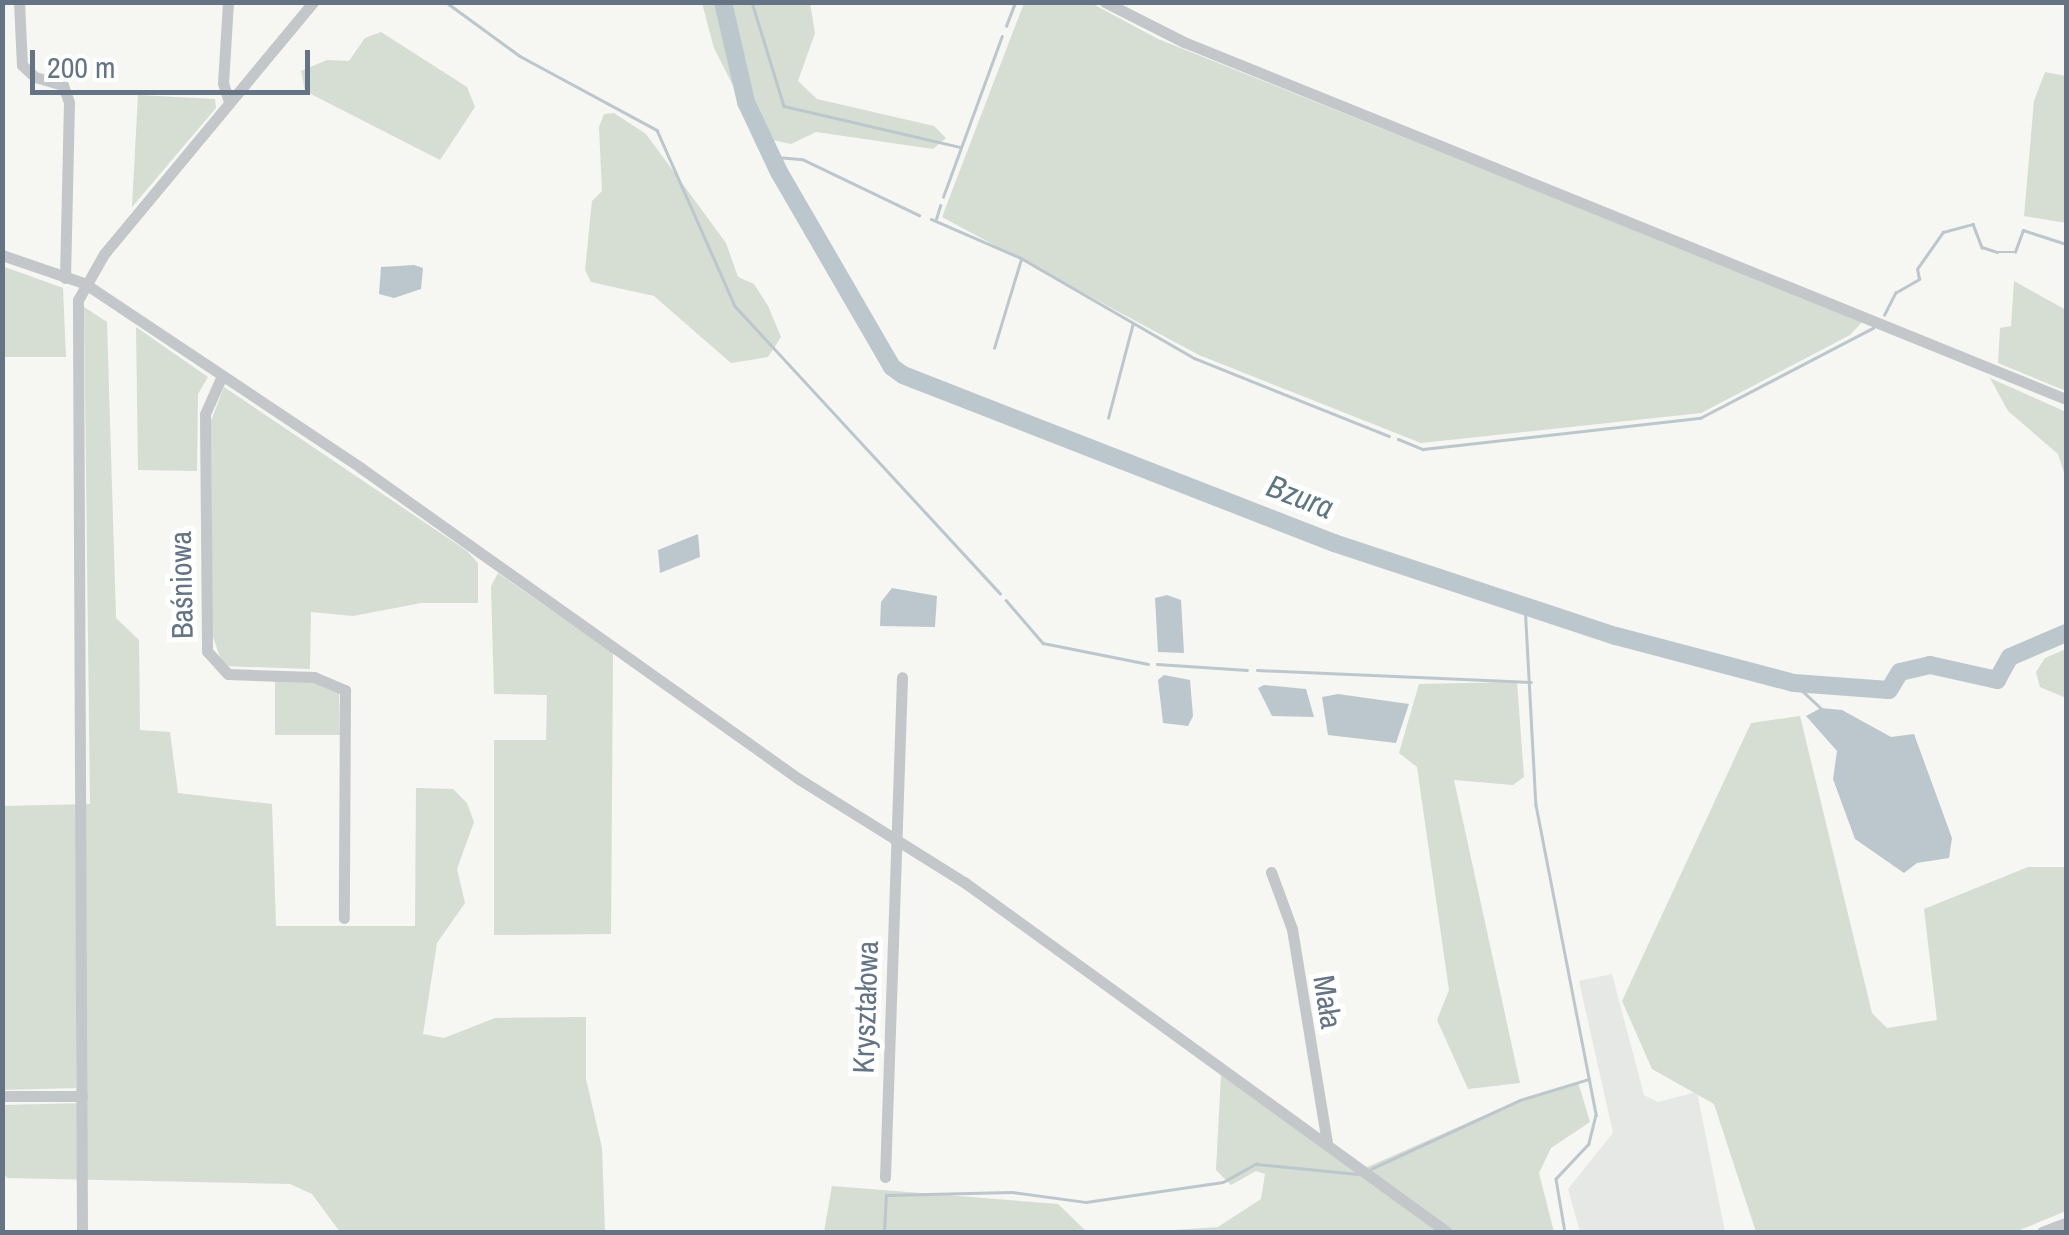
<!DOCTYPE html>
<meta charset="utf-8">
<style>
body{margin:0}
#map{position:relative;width:2069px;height:1235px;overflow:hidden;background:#f6f6f2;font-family:"Archivo Narrow",sans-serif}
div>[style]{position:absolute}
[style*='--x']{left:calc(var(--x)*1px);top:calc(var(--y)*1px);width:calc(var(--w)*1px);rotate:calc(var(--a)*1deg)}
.built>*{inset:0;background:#e6e8e6}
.green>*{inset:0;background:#d6ddd3}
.water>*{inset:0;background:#bcc7cd}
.stream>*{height:2.5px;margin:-1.25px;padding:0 1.25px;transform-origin:1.25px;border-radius:1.25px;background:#bcc7cd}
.river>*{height:18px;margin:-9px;padding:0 9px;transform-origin:9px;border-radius:9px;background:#bcc7cd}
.minor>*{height:11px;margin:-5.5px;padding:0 5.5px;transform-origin:5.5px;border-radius:5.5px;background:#c3c7ca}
span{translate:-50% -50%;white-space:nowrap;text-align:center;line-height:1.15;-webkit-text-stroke:10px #fff;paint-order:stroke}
.street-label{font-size:30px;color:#647485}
.water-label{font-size:32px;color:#5f7681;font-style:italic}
.frame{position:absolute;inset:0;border:5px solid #647485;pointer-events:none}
.scale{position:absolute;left:30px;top:50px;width:280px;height:45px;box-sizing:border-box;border:5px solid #647485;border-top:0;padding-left:12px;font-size:30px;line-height:35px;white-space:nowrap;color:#647485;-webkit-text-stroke:8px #fff;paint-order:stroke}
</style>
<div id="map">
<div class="built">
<div style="clip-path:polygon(1612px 974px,1644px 1095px,1658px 1102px,1697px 1092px,1725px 1232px,1580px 1232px,1568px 1189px,1613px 1133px,1579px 981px)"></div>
</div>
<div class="green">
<div style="clip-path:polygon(702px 3px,810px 3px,815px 33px,798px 81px,817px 99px,934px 126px,946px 138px,933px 149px,816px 132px,791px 144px,759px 137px,714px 48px)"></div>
<div style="clip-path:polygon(1024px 3px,1091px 3px,1158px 39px,1863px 321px,1850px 335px,1701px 413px,1421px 443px,1199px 355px,942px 217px)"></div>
<div style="clip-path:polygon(381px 32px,467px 87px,475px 107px,440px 160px,305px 91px,301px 71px,327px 60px,349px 61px,365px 38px)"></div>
<div style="clip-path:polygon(2045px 72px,2066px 76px,2066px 223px,2024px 216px,2034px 101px)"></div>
<div style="clip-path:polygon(138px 95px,215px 99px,216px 108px,132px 207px)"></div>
<div style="clip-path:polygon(614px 113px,646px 134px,726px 243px,738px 277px,754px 284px,768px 306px,781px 337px,768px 357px,731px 363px,654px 296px,591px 282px,585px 270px,592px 201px,602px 191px,599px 127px,604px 114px)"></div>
<div style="clip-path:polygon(2px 266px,63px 288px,66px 357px,3px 357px)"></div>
<div style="clip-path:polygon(2014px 281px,2066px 310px,2066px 391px,1998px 363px,2000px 328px,2011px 326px)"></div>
<div style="clip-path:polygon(84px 307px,107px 322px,116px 618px,139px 640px,140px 730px,170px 732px,178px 793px,272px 804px,276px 926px,415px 926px,416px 788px,453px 789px,467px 803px,474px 822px,457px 869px,465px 903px,437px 943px,423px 1034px,444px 1038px,495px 1018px,586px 1017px,586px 1079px,602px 1148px,605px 1232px,340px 1232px,312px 1194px,290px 1184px,7px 1178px,3px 1173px,3px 1105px,87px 1103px,86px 1019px,77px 1020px,76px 1088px,2px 1090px,3px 806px,90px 804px)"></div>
<div style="clip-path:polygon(136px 327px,208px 377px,198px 394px,197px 471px,138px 470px)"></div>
<div style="clip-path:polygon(1990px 378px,2066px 412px,2066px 479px,2058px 454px,2008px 411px)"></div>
<div style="clip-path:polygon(224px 387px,467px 551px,478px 563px,478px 603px,421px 603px,353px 616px,311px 612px,310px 669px,223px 666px,212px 634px,211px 421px)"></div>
<div style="clip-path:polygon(498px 573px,613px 653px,611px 934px,494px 935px,494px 740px,546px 740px,547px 695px,494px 694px,491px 586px)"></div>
<div style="clip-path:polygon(2066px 649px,2066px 698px,2040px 687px,2036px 672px,2045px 658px)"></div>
<div style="clip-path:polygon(275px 680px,307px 680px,339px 692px,340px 735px,275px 735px)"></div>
<div style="clip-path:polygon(1517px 682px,1524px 777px,1513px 785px,1454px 780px,1520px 1083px,1468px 1089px,1437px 1020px,1449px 990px,1417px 767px,1399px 753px,1419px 684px)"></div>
<div style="clip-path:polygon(1800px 716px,1872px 1013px,1887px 1028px,1937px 1020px,1924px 909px,2028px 867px,2066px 867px,2066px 1211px,2015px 1232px,1756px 1232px,1714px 1104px,1652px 1069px,1622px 1001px,1751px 723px)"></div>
<div style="clip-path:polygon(1221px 1075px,1356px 1172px,1517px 1101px,1578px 1082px,1590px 1122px,1551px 1148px,1539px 1173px,1554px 1232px,1144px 1232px,1218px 1227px,1261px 1199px,1265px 1174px,1256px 1171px,1231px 1185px,1216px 1170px)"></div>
<div style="clip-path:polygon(832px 1186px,1058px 1204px,1087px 1232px,824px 1232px)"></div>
</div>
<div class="water">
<div style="clip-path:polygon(414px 265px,423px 268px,421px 289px,394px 298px,379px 294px,381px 267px)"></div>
<div style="clip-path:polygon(698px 534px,700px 557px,660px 573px,658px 550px)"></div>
<div style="clip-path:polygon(892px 588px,937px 596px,935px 627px,880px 626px,881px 602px)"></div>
<div style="clip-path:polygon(1167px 595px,1181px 600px,1184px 653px,1158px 652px,1155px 598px)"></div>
<div style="clip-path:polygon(1164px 675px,1190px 680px,1193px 716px,1188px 726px,1163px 723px,1158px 680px)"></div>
<div style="clip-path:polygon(1264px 685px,1306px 689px,1314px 717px,1272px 716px,1258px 688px)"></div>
<div style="clip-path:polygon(1338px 694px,1409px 704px,1396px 743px,1328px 735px,1322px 697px)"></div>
<div style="clip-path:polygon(1821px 708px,1842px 710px,1891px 737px,1914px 734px,1952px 838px,1949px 858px,1917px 863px,1904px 873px,1855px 839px,1833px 779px,1837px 751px,1806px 716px)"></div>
</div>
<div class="stream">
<div style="--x:446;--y:2;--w:92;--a:36.1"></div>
<div style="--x:520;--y:56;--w:156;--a:28.4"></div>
<div style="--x:657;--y:130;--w:193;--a:66.1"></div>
<div style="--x:735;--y:306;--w:391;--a:47.3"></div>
<div style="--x:752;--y:2;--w:109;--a:72.9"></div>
<div style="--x:784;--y:106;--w:181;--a:13.1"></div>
<div style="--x:1006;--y:26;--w:26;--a:-69"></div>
<div style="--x:777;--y:157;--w:25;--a:5"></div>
<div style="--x:802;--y:159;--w:130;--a:25.6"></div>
<div style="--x:943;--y:197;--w:171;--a:-69.9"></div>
<div style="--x:931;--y:219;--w:98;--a:23.4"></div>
<div style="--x:1021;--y:258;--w:200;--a:30"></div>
<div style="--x:1194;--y:358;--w:210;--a:21.8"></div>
<div style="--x:936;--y:219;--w:14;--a:-73"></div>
<div style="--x:1884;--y:315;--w:25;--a:-63"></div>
<div style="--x:1895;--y:293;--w:28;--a:-30"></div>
<div style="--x:1919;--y:279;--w:10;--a:-101"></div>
<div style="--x:1917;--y:269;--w:45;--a:-54.9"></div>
<div style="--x:1943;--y:232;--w:31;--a:-15"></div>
<div style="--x:1973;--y:224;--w:25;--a:69"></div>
<div style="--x:1982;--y:247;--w:16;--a:18"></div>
<div style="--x:1997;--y:252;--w:18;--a:0"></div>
<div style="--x:2015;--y:252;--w:23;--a:-70"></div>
<div style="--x:2023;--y:230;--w:45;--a:18"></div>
<div style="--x:994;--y:348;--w:93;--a:-73.1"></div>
<div style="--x:1108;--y:418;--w:98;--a:-75.3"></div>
<div style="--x:1398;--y:439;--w:27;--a:22"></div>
<div style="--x:1423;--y:449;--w:279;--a:-6.4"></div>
<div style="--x:1700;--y:418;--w:195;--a:-27.5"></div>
<div style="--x:1006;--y:600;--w:57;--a:49.3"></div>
<div style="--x:1043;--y:643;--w:107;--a:11.3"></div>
<div style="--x:1525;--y:604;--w:201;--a:86.9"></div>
<div style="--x:1536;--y:805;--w:316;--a:79"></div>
<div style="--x:1596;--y:1115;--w:30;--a:104"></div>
<div style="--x:1589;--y:1144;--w:48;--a:133.3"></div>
<div style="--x:1556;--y:1179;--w:54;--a:80.4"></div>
<div style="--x:1157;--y:664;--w:90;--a:3.8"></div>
<div style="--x:1257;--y:670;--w:274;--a:2.5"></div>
<div style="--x:1794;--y:683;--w:37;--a:43"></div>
<div style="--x:1371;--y:1169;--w:164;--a:-24.8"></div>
<div style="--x:1520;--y:1100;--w:72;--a:-16.9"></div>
<div style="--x:884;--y:1232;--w:37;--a:-87"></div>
<div style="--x:886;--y:1195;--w:126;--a:-1.4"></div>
<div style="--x:1012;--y:1192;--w:75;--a:7.7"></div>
<div style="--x:1086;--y:1202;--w:138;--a:-8.3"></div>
<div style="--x:1223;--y:1182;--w:38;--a:-29"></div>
<div style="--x:1256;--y:1164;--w:102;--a:5.6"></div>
</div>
<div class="river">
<div style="--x:723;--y:2;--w:103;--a:77"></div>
<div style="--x:746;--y:102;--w:77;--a:64.8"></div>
<div style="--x:779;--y:172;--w:225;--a:59.9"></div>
<div style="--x:892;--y:367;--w:14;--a:36"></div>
<div style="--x:903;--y:375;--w:463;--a:21.3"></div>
<div style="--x:1334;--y:543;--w:297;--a:18.3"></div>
<div style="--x:1616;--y:636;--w:184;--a:14.8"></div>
<div style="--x:1794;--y:683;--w:95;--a:4.2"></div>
<div style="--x:1889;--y:690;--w:21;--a:-59"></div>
<div style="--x:1900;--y:672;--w:31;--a:-13"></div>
<div style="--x:1930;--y:665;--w:69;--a:12.6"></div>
<div style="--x:1997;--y:680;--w:26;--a:-61"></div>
<div style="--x:2010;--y:657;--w:61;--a:-23.2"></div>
</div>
<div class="minor">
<div style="--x:19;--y:2;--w:63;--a:87.3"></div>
<div style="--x:22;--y:65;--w:18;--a:43"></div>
<div style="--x:35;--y:77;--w:29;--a:16"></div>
<div style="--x:63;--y:85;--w:18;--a:71"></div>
<div style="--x:69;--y:102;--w:176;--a:91.3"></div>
<div style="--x:228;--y:2;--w:81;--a:93.5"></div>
<div style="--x:223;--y:83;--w:20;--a:72"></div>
<div style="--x:1105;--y:2;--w:89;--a:26.9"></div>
<div style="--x:1184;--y:42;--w:952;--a:22.04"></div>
<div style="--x:2;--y:255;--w:87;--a:18.9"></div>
<div style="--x:84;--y:283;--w:333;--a:33.7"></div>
<div style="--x:361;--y:468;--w:537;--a:35.38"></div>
<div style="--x:799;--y:779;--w:195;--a:32"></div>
<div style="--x:964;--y:882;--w:596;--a:35.93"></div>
<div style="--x:221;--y:378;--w:39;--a:114"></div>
<div style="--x:205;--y:414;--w:237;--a:89.5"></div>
<div style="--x:207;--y:651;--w:31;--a:48"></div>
<div style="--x:228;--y:674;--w:86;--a:2"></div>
<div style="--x:314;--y:677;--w:34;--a:23"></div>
<div style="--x:345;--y:690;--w:228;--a:90.3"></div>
<div style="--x:1271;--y:872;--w:61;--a:69.8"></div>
<div style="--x:1292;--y:929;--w:216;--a:80.7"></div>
<div style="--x:2;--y:1096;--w:80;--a:0"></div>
<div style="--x:885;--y:1177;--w:500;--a:-88.05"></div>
<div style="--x:82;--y:1232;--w:932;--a:-90.25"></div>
<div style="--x:78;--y:300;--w:53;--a:-60.5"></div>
<div style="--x:104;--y:254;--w:327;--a:-50.3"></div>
<div style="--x:2042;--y:1232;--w:26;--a:-21"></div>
</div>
<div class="street-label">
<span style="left:181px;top:585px;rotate:-91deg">Baśniowa</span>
<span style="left:1328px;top:1002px;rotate:81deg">Mała</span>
<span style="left:865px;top:1007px;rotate:-88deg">Kryształowa</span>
</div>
<div class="water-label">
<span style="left:1300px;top:497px;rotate:21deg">Bzura</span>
</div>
<div class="frame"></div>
<div class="scale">200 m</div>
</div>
